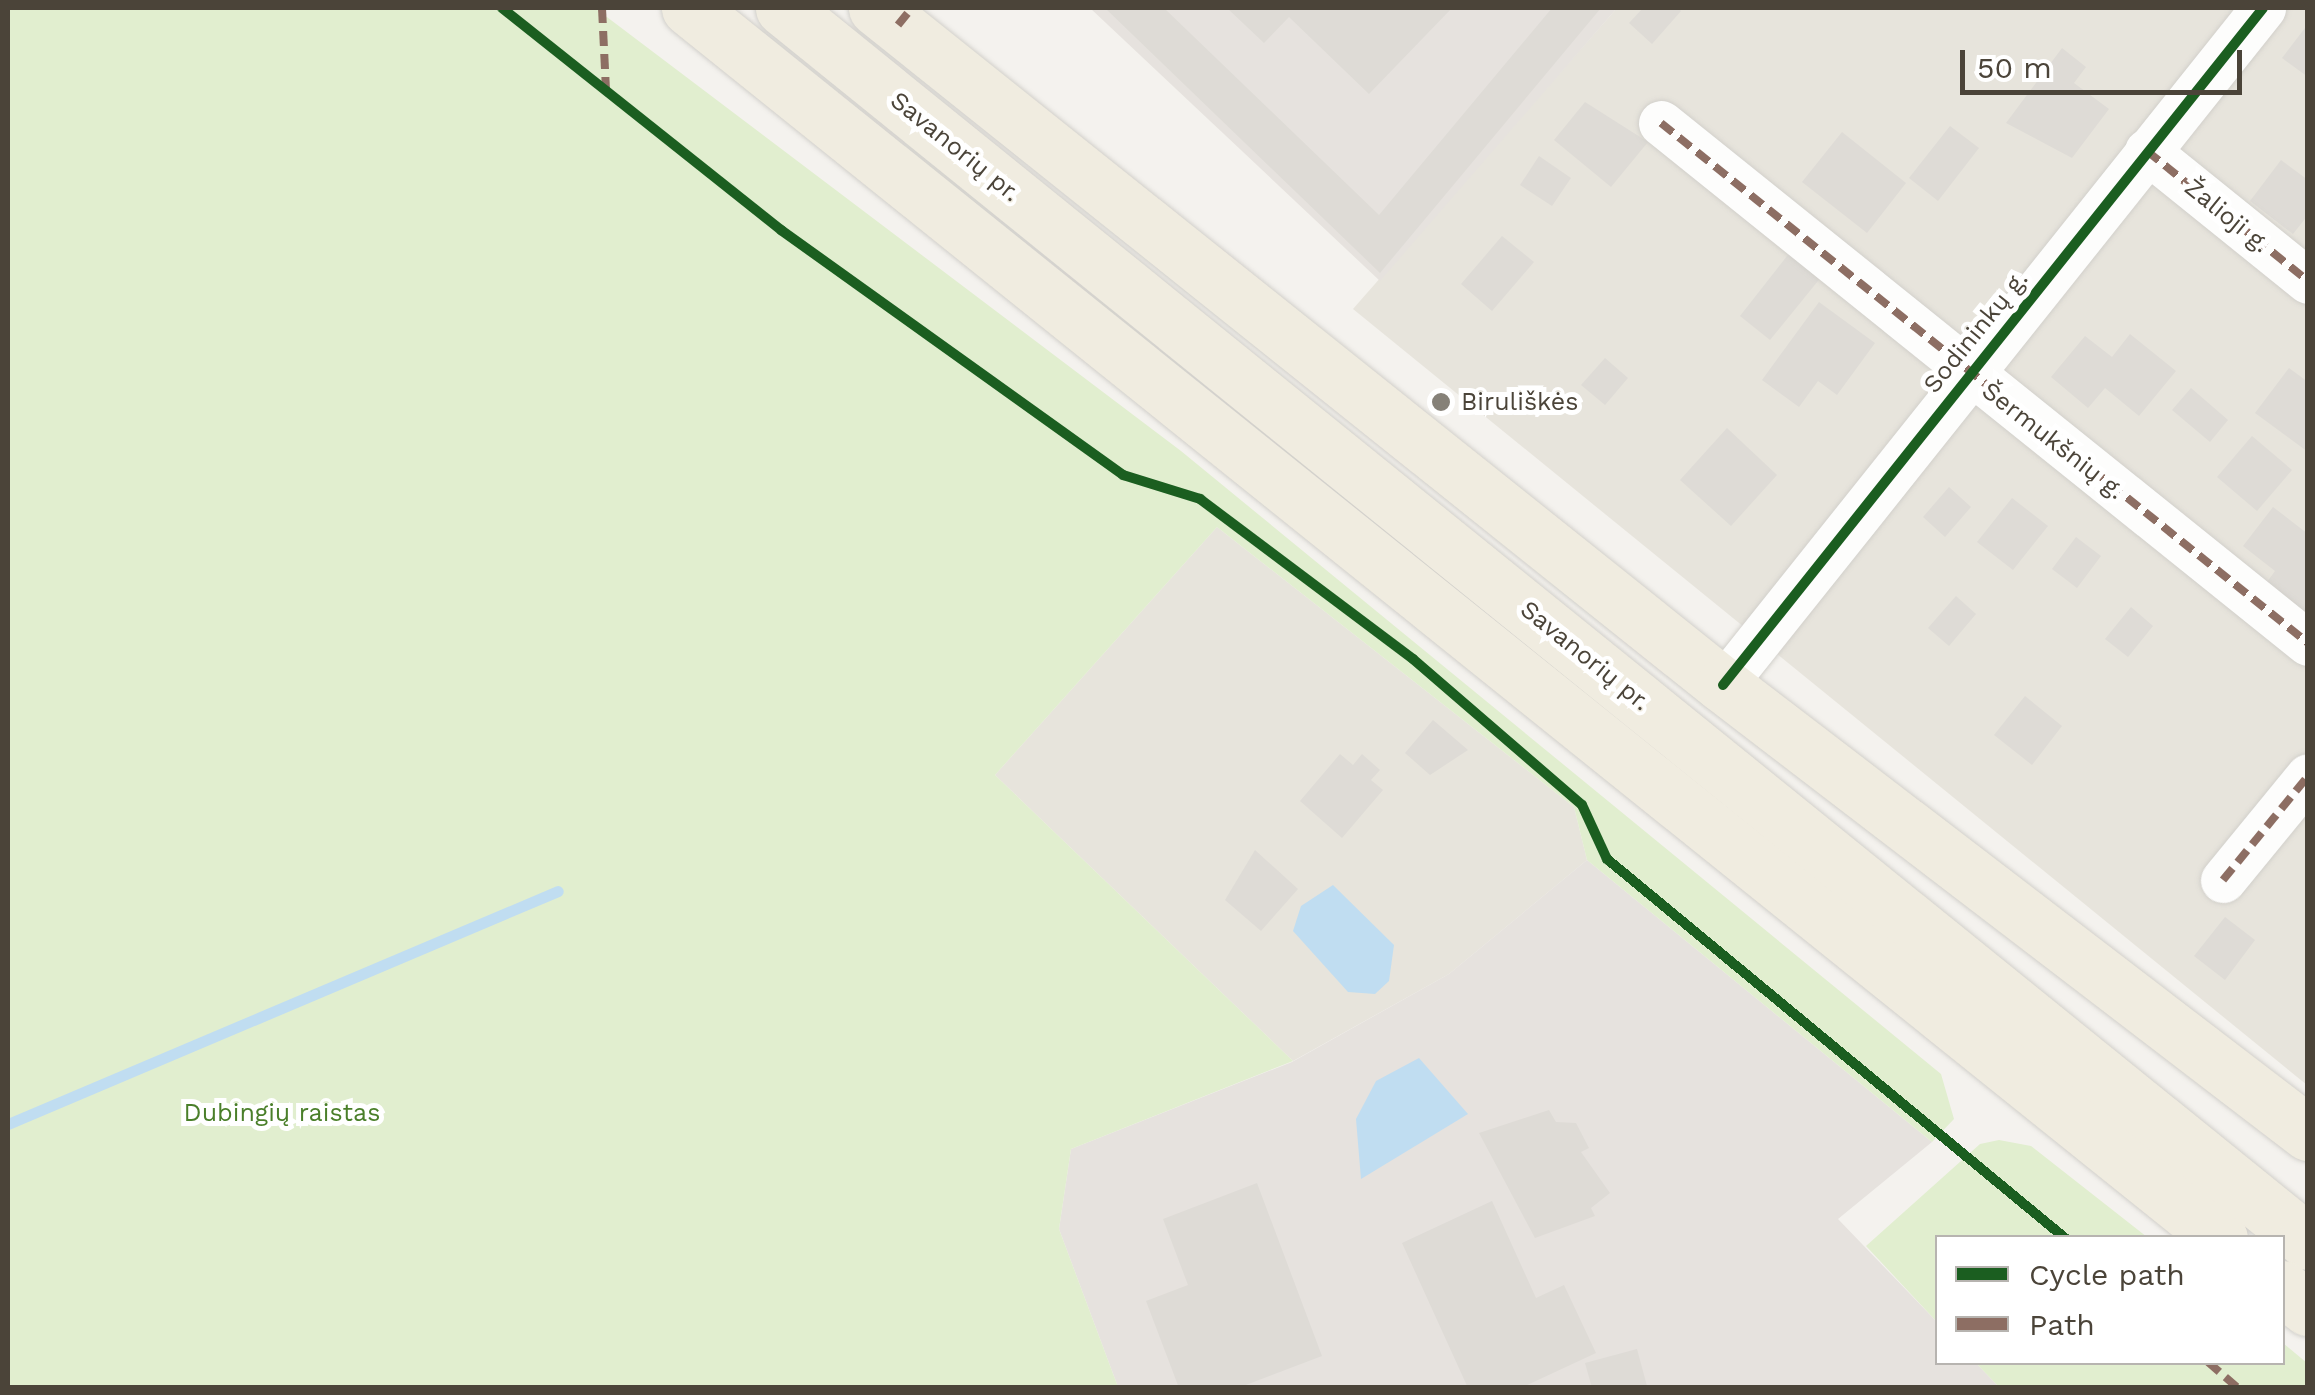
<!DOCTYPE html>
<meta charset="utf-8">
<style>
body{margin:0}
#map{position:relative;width:2315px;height:1395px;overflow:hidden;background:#f4f2ee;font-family:"Work Sans",sans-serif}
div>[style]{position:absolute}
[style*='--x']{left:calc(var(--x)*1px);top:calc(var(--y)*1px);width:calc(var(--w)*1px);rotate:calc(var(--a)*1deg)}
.residential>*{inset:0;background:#e7e4dc}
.industrial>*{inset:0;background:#e6e2de}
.green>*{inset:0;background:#e1eecf}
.water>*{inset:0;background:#c0ddf1}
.stream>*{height:11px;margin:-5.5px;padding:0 5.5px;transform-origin:5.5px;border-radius:5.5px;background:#c0ddf1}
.building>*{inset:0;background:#dedbd6}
.roads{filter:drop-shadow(0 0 2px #d2d0cb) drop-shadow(0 0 2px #d2d0cb)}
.minor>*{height:45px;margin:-22.5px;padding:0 22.5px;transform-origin:22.5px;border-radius:22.5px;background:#fdfdfc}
.trunk>*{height:55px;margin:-27.5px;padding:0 27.5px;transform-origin:27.5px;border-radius:27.5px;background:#f0ece0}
.quiet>*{height:8px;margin-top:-4px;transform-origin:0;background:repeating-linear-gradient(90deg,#8d6e63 0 15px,transparent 0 23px)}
.cycleway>*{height:10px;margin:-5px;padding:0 5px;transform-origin:5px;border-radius:5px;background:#1b5e20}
.dots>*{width:28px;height:28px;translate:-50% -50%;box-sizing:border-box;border:5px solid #fff;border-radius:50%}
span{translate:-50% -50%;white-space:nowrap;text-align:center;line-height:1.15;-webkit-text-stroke:10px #fff;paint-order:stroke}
.street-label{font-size:25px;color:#4b4439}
.poi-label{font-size:25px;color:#4b4439}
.left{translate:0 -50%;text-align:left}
.park-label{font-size:25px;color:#4a7f2a}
.frame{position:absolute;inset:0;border:10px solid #4b4439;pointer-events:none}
.legend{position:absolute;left:1935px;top:1235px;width:350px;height:130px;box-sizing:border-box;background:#fff;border:2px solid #b7b4b0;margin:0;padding:12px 18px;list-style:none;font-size:30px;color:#4b4439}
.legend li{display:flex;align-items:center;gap:20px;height:50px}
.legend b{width:50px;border:2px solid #b7b4b0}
.scale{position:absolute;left:1960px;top:50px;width:282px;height:45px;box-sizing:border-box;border:5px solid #4b4439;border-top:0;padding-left:12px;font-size:30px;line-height:35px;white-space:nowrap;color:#4b4439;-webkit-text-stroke:8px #fff;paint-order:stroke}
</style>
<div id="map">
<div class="residential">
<div style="clip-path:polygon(1617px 8px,2307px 8px,2307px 1085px,1353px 309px)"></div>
<div style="clip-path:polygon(1217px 527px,1574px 807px,1587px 860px,1449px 974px,1293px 1061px,995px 775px)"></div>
</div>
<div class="industrial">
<div style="clip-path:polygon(1090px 8px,1617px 8px,1380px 281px)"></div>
<div style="clip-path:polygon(1587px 860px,1932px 1142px,1838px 1219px,1937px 1322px,1938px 1362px,1976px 1363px,1999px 1387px,1118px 1387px,1059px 1229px,1071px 1149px,1292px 1062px,1449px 974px)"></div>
</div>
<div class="green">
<div style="clip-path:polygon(8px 8px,595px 8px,1181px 451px,1941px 1074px,1954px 1119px,1932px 1142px,1587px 860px,1574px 807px,1217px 527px,995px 775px,1293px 1061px,1071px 1149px,1059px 1229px,1118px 1387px,8px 1387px)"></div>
<div style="clip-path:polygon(1999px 1140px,2031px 1146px,2147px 1237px,1938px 1238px,1937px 1322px,1866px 1246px,1980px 1144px)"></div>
<div style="clip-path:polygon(2283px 1343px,2307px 1363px,2307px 1387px,1999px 1387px,1976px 1363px,2282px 1362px)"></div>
</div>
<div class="water">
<div style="clip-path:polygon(1333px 885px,1394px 945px,1389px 981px,1375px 994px,1348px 992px,1293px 931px,1301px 906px)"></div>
<div style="clip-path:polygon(1419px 1058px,1468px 1114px,1361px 1179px,1356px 1119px,1376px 1081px)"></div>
</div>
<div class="stream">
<div style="--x:8;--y:1124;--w:597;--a:-22.96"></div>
</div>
<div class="building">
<div style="clip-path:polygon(1105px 8px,1164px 8px,1379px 215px,1552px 8px,1601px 8px,1380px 273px)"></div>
<div style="clip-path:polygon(1227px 8px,1452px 8px,1369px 94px,1289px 17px,1264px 43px)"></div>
<div style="clip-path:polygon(1643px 8px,1678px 8px,1681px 11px,1652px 44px,1629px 23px)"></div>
<div style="clip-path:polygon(2308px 24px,2308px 77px,2282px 58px)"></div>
<div style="clip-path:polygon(2062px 48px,2086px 67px,2074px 83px,2109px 109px,2072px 158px,2006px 123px)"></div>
<div style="clip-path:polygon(1585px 102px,1648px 142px,1611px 187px,1554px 140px)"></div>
<div style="clip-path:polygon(1950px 126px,1979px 148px,1938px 201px,1909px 178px)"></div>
<div style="clip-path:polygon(1842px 132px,1906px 183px,1867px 233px,1802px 182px)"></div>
<div style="clip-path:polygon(1539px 156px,1571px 178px,1552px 206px,1520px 185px)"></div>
<div style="clip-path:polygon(2281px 160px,2308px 180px,2308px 215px,2293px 234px,2250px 201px)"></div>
<div style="clip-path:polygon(1502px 236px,1534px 262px,1492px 311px,1461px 284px)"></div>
<div style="clip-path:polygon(1791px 251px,1822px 276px,1770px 340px,1740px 316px)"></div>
<div style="clip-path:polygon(1819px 302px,1875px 343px,1837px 395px,1818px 381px,1799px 407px,1762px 380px)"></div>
<div style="clip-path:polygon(2130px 334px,2176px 371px,2139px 416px,2105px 388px,2088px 408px,2051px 377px,2085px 336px,2112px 357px)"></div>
<div style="clip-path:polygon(1605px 358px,1628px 378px,1605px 405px,1581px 385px)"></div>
<div style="clip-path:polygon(2289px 368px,2308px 382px,2308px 452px,2255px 413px)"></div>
<div style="clip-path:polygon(2191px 388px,2228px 420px,2210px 442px,2172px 410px)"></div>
<div style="clip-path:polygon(1727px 428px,1777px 475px,1731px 526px,1680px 480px)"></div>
<div style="clip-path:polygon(2252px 436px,2292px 470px,2257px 511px,2217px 477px)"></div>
<div style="clip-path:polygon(1949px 487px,1971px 507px,1945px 537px,1923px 517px)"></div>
<div style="clip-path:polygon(2012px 498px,2048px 526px,2013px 570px,1977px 542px)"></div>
<div style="clip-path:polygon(2273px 507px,2308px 534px,2308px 620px,2264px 586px,2275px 571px,2243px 546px)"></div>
<div style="clip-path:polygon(2076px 537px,2101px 556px,2077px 588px,2052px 569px)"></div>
<div style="clip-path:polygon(1956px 596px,1976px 614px,1949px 646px,1928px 628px)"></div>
<div style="clip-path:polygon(2131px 607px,2153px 626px,2128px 657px,2105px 639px)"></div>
<div style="clip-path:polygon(2025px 696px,2062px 726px,2032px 765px,1994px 735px)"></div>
<div style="clip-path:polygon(1433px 720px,1468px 750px,1430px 775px,1405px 753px)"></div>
<div style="clip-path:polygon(1340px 754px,1353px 765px,1362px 754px,1380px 770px,1371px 780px,1383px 790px,1342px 838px,1300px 801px)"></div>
<div style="clip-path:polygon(1255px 850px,1298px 889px,1261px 931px,1225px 900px)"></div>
<div style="clip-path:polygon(2225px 917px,2255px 940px,2225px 980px,2194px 956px)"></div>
<div style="clip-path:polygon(1549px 1110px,1556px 1122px,1576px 1123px,1589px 1148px,1581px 1152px,1610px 1193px,1591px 1208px,1595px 1216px,1535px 1238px,1479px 1133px)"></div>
<div style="clip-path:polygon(1257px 1183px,1322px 1356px,1238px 1388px,1179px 1388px,1146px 1301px,1188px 1285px,1163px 1219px)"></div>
<div style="clip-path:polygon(1492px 1201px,1536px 1298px,1564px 1285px,1596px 1353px,1521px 1388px,1468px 1388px,1402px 1243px)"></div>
<div style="clip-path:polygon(1637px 1349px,1647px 1386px,1592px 1388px,1585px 1363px)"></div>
</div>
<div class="roads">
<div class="minor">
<div style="--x:1661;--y:123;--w:830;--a:38.79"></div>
<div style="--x:2147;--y:151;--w:207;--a:38.9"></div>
<div style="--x:1723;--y:685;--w:866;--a:-51.42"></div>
<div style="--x:2223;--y:880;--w:134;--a:-50.7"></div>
</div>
<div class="trunk">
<div style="--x:689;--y:8;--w:1964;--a:38.78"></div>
<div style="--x:783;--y:8;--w:1962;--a:38.98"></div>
<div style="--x:876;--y:8;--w:1084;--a:38.64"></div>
<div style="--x:1723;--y:685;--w:737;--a:37.45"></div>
<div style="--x:2282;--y:1288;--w:33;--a:38"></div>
</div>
</div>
<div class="quiet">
<div style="--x:602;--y:8;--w:83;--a:87.2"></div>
<div style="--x:898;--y:25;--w:22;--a:-51"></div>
<div style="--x:1661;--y:123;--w:830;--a:38.79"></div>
<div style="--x:2147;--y:151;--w:207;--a:38.9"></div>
<div style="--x:2223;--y:880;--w:134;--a:-50.7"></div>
<div style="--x:2208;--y:1362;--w:40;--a:41"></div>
</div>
<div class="cycleway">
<div style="--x:502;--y:8;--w:357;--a:38.5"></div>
<div style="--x:781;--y:230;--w:421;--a:35.6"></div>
<div style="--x:1123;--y:475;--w:81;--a:17.3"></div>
<div style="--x:1200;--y:499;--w:266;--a:36.9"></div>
<div style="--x:1413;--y:659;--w:223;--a:40.8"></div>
<div style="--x:1582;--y:805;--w:60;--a:65.2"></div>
<div style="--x:1607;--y:859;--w:594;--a:39.61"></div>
<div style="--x:1723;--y:685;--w:866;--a:-51.42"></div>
</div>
<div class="dots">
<div style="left:1441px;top:402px;background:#868178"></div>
</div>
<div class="street-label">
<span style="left:955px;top:147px;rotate:39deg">Savanorių pr.</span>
<span style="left:2227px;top:216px;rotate:39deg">Žalioji g.</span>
<span style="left:1976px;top:332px;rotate:-51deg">Sodininkų g.</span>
<span style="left:2053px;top:441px;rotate:38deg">Šermukšnių g.</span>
<span style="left:1585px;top:656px;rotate:39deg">Savanorių pr.</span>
</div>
<div class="poi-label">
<span class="left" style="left:1461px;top:402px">Biruliškės</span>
</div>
<div class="park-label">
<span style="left:282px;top:1113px">Dubingių raistas</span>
</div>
<div class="frame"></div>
<ul class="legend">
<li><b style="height:12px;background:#1b5e20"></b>Cycle path</li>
<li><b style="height:12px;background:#8d6e63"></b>Path</li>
</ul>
<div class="scale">50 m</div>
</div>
